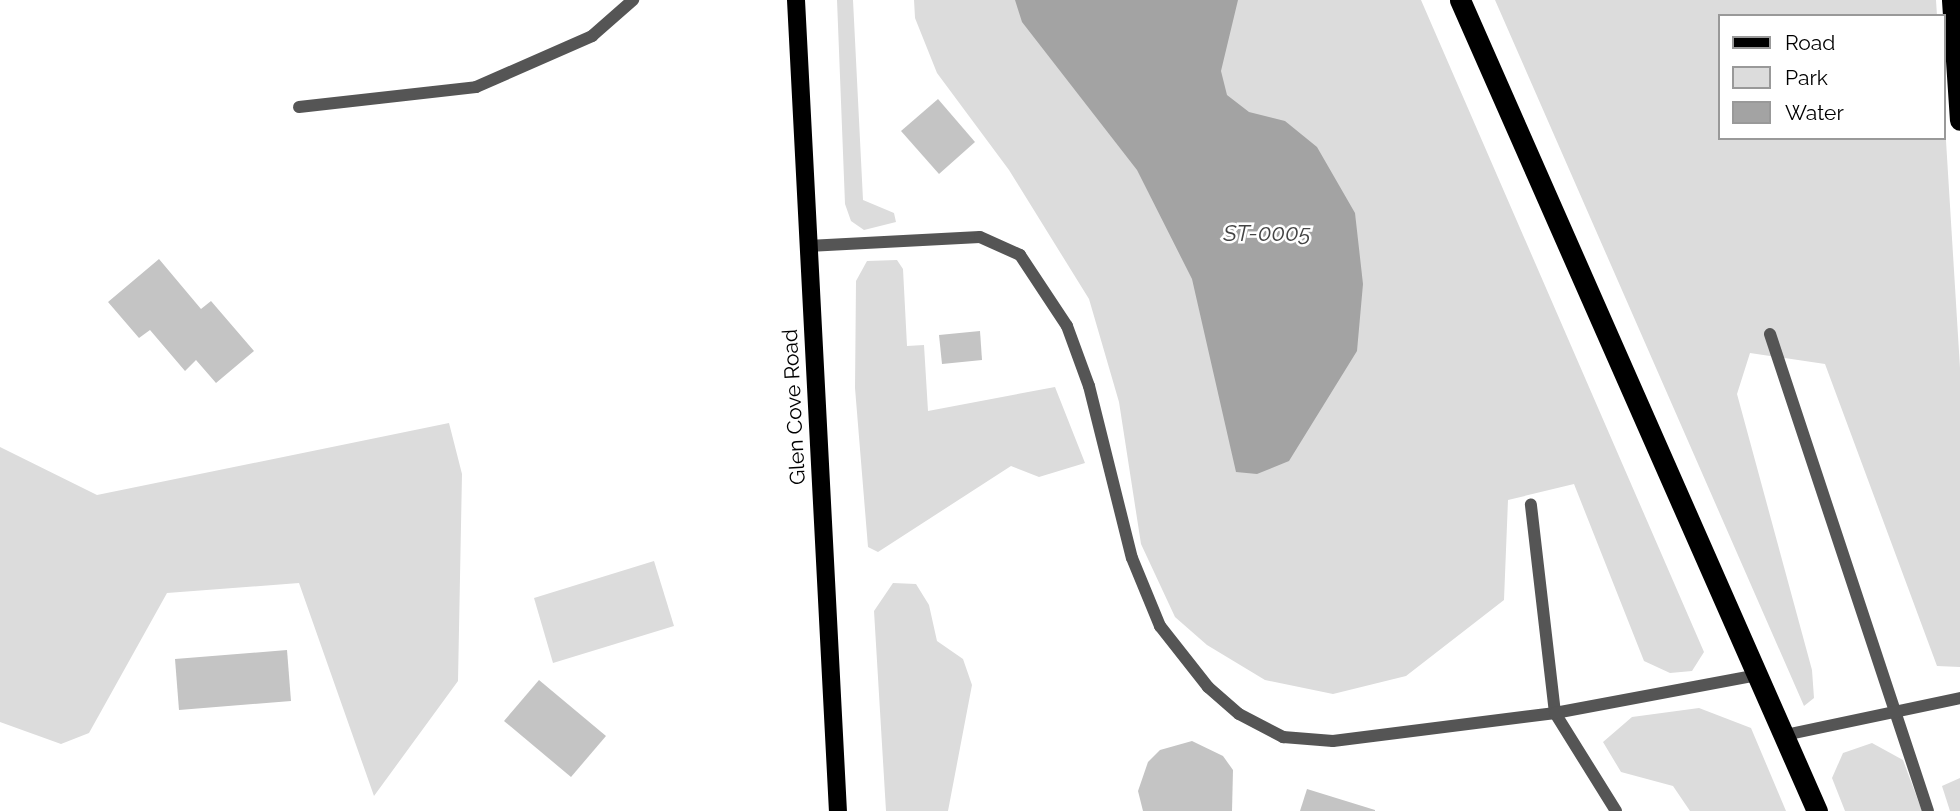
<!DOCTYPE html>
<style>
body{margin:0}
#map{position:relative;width:1960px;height:811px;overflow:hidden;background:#fff;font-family:Raleway,sans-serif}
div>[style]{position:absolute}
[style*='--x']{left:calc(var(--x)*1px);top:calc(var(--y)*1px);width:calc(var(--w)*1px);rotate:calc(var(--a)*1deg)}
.green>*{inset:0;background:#dcdcdc}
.water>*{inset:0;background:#a3a3a3}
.building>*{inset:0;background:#c4c4c4}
.service>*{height:12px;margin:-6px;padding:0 6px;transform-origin:6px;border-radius:6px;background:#555}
.primary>*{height:18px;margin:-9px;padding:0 9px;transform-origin:9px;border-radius:9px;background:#000}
.motorway>*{height:21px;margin:-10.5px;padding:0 10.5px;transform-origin:10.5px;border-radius:10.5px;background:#000}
span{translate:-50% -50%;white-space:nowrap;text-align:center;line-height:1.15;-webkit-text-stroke:5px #fff;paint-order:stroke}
.street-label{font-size:21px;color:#000}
.water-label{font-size:23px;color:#444;font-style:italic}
.legend{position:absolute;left:1718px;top:14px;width:228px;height:126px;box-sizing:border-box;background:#fff;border:2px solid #999;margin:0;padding:9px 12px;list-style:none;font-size:21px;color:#000}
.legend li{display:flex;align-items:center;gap:14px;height:35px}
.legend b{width:35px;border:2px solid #999}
</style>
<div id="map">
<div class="green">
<div style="clip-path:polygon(837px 0,853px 0,863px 200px,894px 213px,896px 222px,864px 230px,851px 221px,845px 204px)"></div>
<div style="clip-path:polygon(914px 0,1421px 0,1704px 652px,1692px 671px,1670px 673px,1644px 661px,1574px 484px,1508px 500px,1504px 600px,1406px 676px,1333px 694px,1265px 680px,1207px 645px,1175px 617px,1141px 544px,1119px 402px,1089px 299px,1009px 170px,937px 73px,915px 18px)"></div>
<div style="clip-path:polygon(1495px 0,1936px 0,1937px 16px,1720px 16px,1720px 138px,1944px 138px,1944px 108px,1960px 368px,1960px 667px,1937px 666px,1825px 364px,1750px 353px,1737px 394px,1812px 670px,1814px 698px,1804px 706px)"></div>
<div style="clip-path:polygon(897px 260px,903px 269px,907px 346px,924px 345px,928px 411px,1055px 387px,1085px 463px,1039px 477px,1011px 466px,878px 552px,868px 547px,855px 388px,856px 281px,867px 261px)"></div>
<div style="clip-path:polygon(449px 423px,462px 474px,458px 681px,374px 796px,299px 583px,167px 593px,89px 733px,61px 744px,0 722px,0 447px,97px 495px)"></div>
<div style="clip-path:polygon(654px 561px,674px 626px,553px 663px,534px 598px)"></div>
<div style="clip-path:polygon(893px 583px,916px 584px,929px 605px,937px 641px,963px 659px,972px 685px,948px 811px,886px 811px,874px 611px)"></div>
<div style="clip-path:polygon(1699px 708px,1751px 728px,1786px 811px,1690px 811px,1673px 786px,1621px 772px,1603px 742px,1632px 717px)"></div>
<div style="clip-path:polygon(1872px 743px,1903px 760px,1922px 811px,1845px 811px,1832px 778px,1843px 753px)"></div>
<div style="clip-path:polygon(1960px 778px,1960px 811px,1950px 811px,1942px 786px)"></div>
</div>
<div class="water">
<div style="clip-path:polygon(1015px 0,1238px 0,1221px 71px,1227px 95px,1249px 112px,1285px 121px,1317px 147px,1355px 213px,1363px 284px,1357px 351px,1289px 461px,1257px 474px,1236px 472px,1192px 279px,1137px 170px,1022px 22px)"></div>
</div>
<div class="building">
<div style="clip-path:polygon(938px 99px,975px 142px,939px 174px,901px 131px)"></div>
<div style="clip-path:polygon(159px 259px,201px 309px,211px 301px,254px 351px,216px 383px,196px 360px,185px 371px,150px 330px,139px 338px,108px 302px)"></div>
<div style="clip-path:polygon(980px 331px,982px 360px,942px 364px,939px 335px)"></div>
<div style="clip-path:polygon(287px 650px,291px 701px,179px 710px,175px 659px)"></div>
<div style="clip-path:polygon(539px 680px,606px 736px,571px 777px,504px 721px)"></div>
<div style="clip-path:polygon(1192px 741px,1223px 756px,1233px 770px,1232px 811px,1143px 811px,1138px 791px,1148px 762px,1160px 750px)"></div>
<div style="clip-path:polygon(1307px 789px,1375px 810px,1375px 811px,1300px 811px)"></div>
</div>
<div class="service">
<div style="--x:299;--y:107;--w:178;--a:-6.4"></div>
<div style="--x:476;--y:87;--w:127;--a:-23.7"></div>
<div style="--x:592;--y:36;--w:55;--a:-41.3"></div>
<div style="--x:808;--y:246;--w:172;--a:-3"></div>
<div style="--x:980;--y:237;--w:44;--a:24.2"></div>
<div style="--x:1020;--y:255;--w:85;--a:56.5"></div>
<div style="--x:1067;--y:326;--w:64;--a:69.9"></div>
<div style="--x:1089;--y:386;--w:177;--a:76"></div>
<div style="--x:1132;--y:558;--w:74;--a:67.6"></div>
<div style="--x:1160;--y:626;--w:78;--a:51.8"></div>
<div style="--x:1208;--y:687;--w:41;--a:41.1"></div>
<div style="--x:1239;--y:714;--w:50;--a:27.6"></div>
<div style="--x:1283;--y:737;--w:50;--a:4.6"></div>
<div style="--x:1333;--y:741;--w:224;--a:-7.2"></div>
<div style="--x:1555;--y:713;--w:210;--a:-96.6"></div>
<div style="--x:1770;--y:334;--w:502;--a:71.67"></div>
<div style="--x:1785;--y:735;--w:179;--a:-11.9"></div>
<div style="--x:1616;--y:811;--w:115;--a:-121.9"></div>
<div style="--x:1555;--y:713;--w:207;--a:-10.6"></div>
</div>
<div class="primary">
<div style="--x:796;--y:0;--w:812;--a:87.04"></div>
</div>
<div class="motorway">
<div style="--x:1460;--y:0;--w:886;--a:66.24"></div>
<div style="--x:1952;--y:0;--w:120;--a:86.2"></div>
</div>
<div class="street-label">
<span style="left:794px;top:407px;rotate:-93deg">Glen Cove Road</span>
</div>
<div class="water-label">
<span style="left:1267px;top:233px">ST-0005</span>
</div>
<ul class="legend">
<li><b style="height:9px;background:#000"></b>Road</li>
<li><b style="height:19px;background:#dcdcdc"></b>Park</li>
<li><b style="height:19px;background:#a3a3a3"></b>Water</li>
</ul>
</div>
